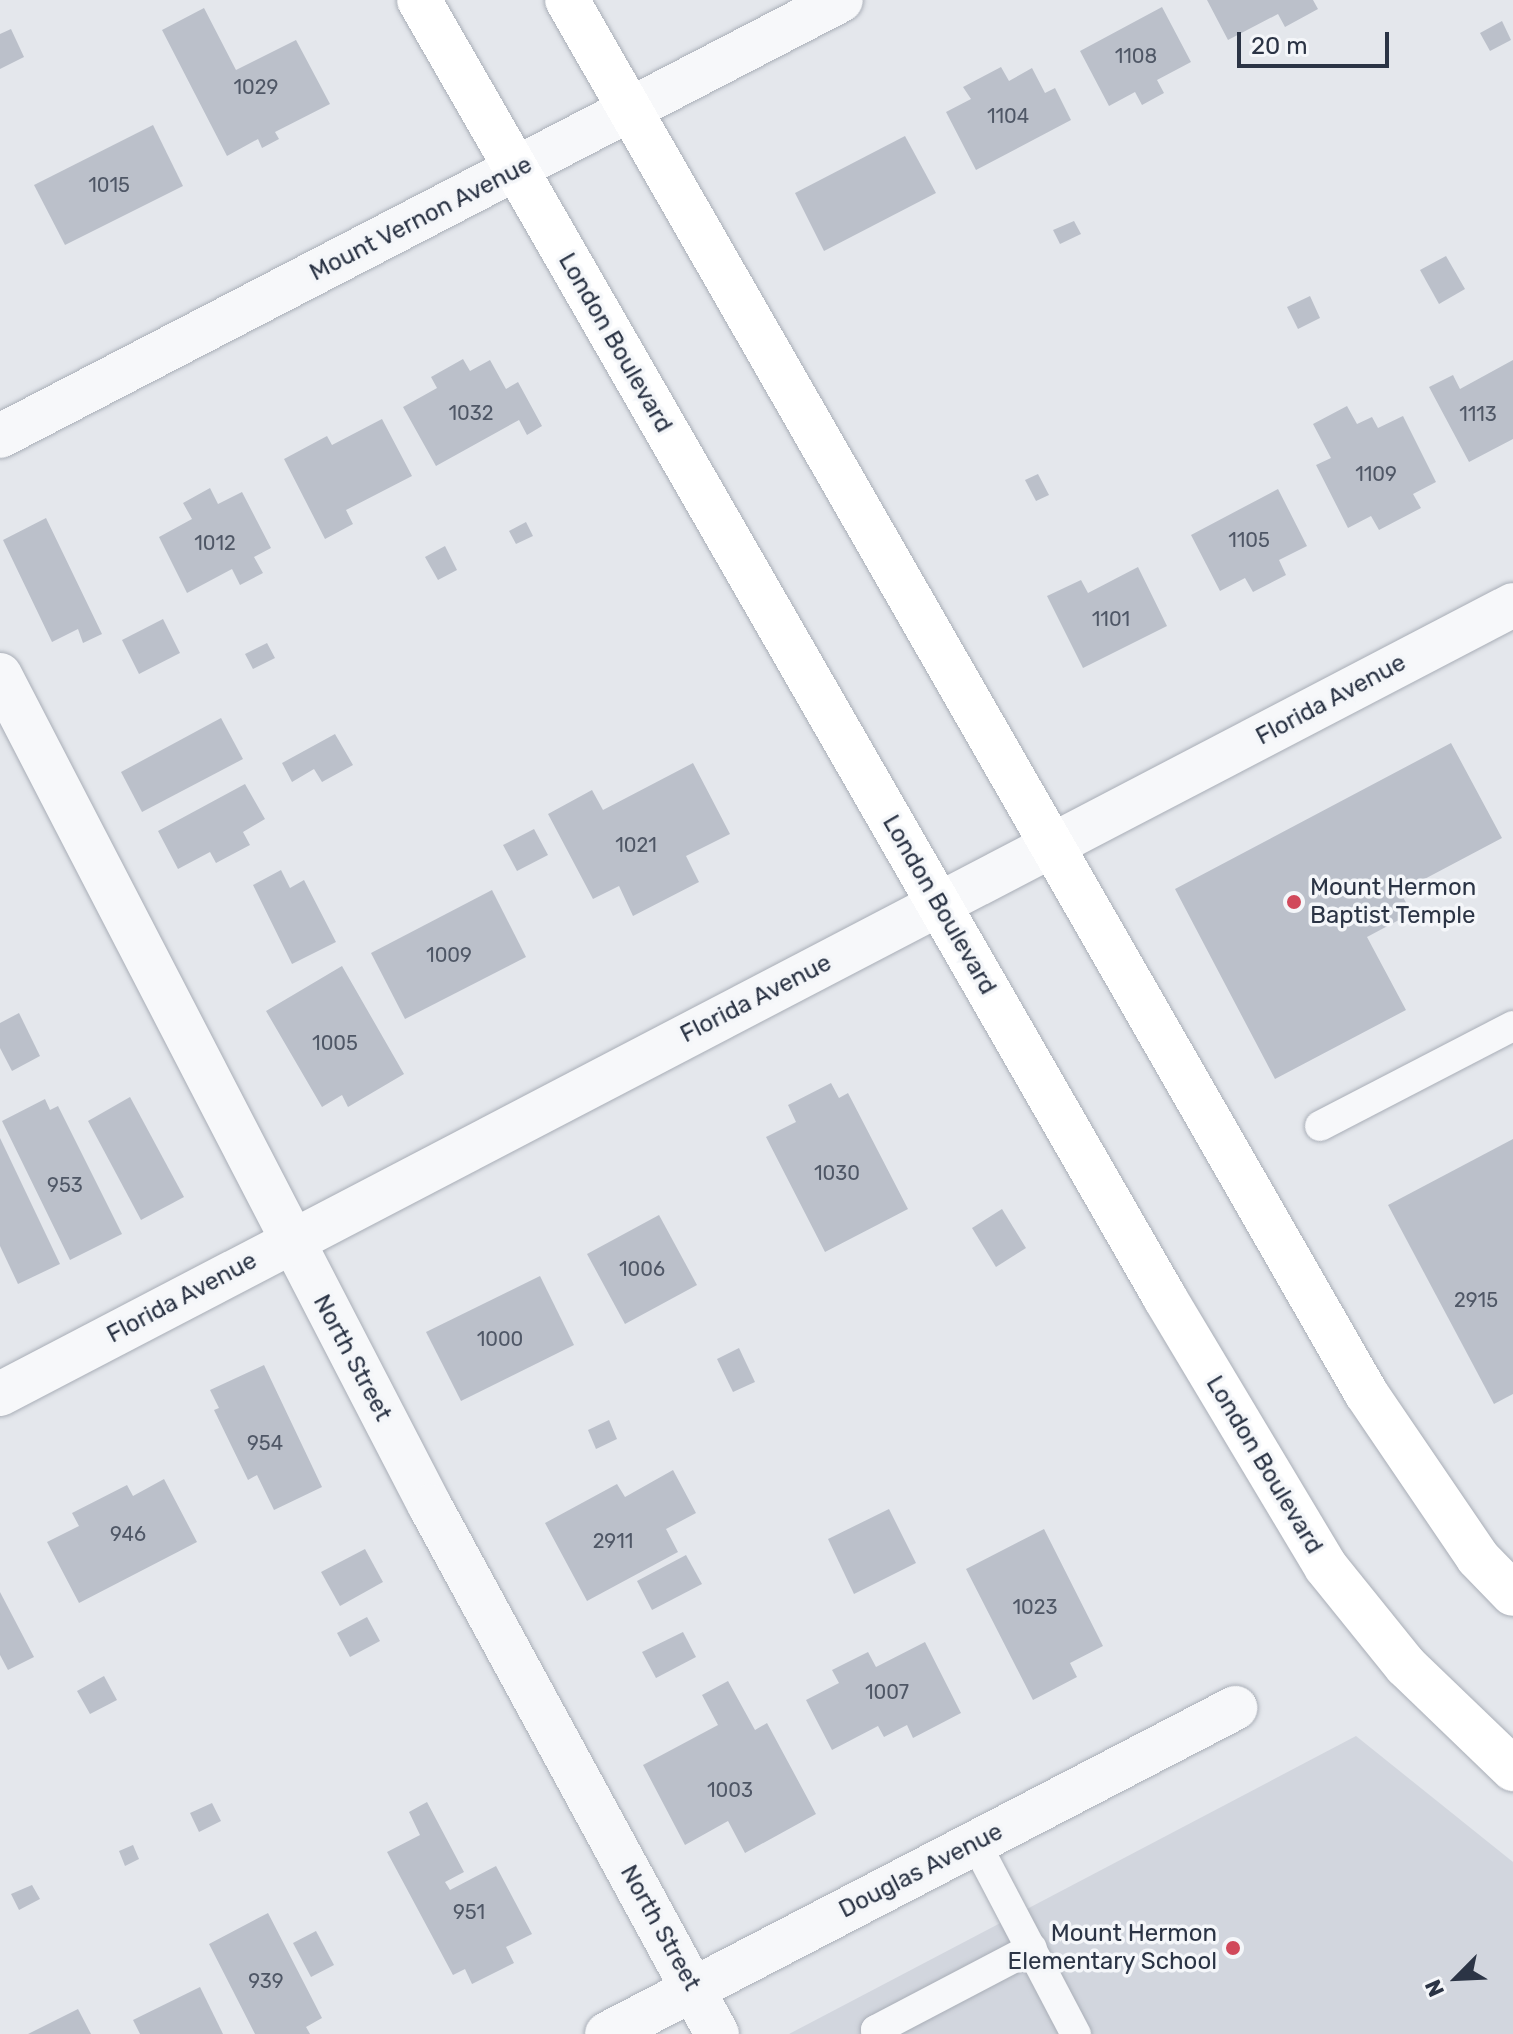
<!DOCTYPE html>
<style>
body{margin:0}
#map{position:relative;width:1513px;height:2034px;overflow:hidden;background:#e4e7ec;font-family:Rubik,sans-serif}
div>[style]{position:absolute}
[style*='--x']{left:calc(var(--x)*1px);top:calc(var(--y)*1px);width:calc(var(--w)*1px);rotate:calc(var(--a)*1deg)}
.built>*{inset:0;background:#d2d6de}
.building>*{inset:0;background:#bbc0ca}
.roads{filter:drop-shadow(0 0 2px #a9aeb7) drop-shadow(0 0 2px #a9aeb7)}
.service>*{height:30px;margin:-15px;padding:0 15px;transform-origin:15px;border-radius:15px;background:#f7f8fa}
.minor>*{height:44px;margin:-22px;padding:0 22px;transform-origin:22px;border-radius:22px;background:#f7f8fa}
.tertiary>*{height:44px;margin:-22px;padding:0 22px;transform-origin:22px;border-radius:22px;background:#f7f8fa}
.primary>*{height:44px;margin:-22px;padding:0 22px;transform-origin:22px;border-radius:22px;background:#fff}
.dots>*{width:22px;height:22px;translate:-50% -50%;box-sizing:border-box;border:4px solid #f4f6f9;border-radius:50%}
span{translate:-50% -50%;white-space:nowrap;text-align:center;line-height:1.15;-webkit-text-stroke:7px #f4f6f9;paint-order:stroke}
.number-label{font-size:20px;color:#4f5766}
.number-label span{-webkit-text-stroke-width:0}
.street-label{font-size:24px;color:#2b3445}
.poi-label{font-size:24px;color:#2b3445}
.left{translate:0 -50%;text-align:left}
.right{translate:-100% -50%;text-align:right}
.north{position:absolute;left:1417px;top:1938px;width:80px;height:80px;-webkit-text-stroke:6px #f4f6f9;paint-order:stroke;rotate:246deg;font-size:22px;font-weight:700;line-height:32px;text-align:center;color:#2b3445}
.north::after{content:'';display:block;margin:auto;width:28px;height:36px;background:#2b3445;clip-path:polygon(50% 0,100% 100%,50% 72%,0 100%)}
.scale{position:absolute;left:1237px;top:32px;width:152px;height:36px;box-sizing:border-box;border:4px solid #2b3445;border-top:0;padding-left:10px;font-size:24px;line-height:28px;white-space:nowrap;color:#2b3445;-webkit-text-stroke:6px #f4f6f9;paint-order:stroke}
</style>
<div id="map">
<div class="built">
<div style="clip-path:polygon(1356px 1736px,1513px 1862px,1513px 2034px,789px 2034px)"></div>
</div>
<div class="building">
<div style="clip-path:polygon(1207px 0,1313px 0,1318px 9px,1285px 27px,1278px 14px,1228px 40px)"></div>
<div style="clip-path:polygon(1162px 7px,1191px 62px,1157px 80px,1164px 93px,1142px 105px,1135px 92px,1109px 106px,1080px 51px)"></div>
<div style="clip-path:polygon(204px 8px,236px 70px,296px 40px,330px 104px,275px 132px,279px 139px,262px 148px,258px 139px,227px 156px,162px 30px)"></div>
<div style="clip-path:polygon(1502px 21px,1511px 40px,1490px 51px,1480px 33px)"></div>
<div style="clip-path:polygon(11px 29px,24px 57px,0 69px,0 34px)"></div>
<div style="clip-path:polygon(1001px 67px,1009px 81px,1032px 68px,1045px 93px,1055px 88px,1071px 120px,976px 170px,946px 112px,971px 99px,963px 87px)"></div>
<div style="clip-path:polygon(153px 125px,183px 186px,65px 245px,34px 185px)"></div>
<div style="clip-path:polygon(905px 136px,936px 193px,824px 251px,795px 193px)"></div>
<div style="clip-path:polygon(1074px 221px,1081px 234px,1060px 244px,1053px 230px)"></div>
<div style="clip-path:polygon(1446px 256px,1465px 289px,1439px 304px,1420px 270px)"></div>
<div style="clip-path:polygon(1310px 296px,1320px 318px,1298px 329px,1287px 307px)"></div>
<div style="clip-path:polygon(463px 359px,470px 371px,490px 360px,506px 389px,518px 382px,542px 426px,527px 435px,519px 420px,436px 466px,403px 407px,437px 388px,431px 377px)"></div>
<div style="clip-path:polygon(1513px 360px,1513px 439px,1469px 462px,1429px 387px,1453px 375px,1460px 389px)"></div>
<div style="clip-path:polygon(1347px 406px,1357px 424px,1372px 417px,1378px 428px,1403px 416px,1436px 482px,1413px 494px,1421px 508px,1379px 530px,1371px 516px,1348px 528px,1316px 465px,1331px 458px,1313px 424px)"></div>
<div style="clip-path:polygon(382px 419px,412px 476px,346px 510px,353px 524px,325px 539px,284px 459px,327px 436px,332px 445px)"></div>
<div style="clip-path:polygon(1038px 474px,1049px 495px,1036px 501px,1025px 480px)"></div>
<div style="clip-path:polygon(210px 488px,218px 504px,242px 492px,271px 548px,254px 557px,263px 573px,240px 585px,232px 569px,187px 593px,159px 537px,192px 519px,183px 503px)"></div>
<div style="clip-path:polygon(1278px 489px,1307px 546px,1279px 560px,1286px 575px,1253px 592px,1245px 578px,1220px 591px,1191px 535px)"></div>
<div style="clip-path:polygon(46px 518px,102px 634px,83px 643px,78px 629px,52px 642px,3px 540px)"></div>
<div style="clip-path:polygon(526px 522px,533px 536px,516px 544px,509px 531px)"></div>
<div style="clip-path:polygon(445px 546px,457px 570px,438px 580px,425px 557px)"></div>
<div style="clip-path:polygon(1138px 567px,1167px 626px,1083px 668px,1047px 596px,1081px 580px,1088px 593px)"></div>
<div style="clip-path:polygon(163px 619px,180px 653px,139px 674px,122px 640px)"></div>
<div style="clip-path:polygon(267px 643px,275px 658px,253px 669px,245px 654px)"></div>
<div style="clip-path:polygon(221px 718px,243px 759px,142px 812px,121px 772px)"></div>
<div style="clip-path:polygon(335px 734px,353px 765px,322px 782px,314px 769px,292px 782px,282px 763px)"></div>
<div style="clip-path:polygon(1451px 743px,1502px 838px,1400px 892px,1412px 913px,1367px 937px,1406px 1010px,1275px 1079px,1175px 889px)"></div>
<div style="clip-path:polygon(693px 763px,730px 834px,686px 856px,699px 882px,633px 916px,619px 886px,593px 899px,548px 814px,592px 790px,603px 810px)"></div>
<div style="clip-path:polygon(245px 784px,265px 819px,243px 832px,250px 845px,216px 863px,210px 852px,178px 869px,158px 831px)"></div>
<div style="clip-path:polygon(534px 829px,548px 855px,517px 871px,503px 845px)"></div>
<div style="clip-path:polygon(281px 870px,290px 888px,304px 880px,336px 942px,292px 964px,253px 885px)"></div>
<div style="clip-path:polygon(492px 890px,526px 957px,405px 1019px,371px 953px)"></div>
<div style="clip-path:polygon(342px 966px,404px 1074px,348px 1107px,342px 1095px,322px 1107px,266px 1011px)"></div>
<div style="clip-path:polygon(19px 1013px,40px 1056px,12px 1071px,0 1048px,0 1023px)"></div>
<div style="clip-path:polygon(831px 1083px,839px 1098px,848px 1093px,908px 1209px,825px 1252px,766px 1137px,796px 1122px,788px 1105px)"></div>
<div style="clip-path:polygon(130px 1097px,184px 1197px,141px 1220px,88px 1121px)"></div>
<div style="clip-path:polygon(45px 1099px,50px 1110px,58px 1106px,122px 1234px,70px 1260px,2px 1121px)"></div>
<div style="clip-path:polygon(0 1138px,60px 1264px,18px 1284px,0 1246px)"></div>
<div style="clip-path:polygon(1513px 1139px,1513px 1394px,1494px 1404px,1388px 1205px)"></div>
<div style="clip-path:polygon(1002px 1209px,1026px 1248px,996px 1267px,972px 1228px)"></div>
<div style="clip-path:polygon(659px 1215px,697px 1285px,625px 1324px,587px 1254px)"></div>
<div style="clip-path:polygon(540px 1276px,574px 1345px,461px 1401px,426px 1332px)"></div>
<div style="clip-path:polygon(739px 1348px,755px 1382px,733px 1392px,717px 1359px)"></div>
<div style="clip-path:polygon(264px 1365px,322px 1487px,274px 1510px,257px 1475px,248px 1480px,214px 1410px,219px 1408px,210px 1390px)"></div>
<div style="clip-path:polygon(609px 1420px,617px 1439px,596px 1449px,588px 1430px)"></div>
<div style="clip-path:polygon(673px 1470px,696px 1513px,666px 1529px,678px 1552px,587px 1601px,545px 1523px,617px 1484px,625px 1497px)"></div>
<div style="clip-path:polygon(164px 1479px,197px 1542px,79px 1603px,47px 1542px,79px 1526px,72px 1513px,127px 1485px,133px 1496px)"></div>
<div style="clip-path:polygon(889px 1509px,916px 1563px,854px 1594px,828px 1539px)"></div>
<div style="clip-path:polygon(1044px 1529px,1103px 1646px,1070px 1663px,1077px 1677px,1033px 1700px,966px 1569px)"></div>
<div style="clip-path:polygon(365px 1549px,383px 1582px,340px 1606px,321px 1572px)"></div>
<div style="clip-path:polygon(686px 1555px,702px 1584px,652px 1610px,637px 1581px)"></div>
<div style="clip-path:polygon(0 1592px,34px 1657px,8px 1670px,0 1655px)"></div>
<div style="clip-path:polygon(367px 1617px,380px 1641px,350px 1657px,337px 1633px)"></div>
<div style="clip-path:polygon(683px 1632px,696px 1657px,656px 1678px,642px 1652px)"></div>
<div style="clip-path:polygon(925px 1642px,961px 1713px,913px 1738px,907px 1725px,884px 1737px,878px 1726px,832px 1750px,806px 1700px,839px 1683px,832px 1670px,868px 1652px,876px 1667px)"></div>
<div style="clip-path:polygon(104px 1676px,117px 1700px,90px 1714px,77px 1691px)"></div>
<div style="clip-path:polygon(728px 1681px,755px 1730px,767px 1723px,816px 1814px,745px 1853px,728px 1821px,685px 1845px,643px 1765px,718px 1725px,702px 1695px)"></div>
<div style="clip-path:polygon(427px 1802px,464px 1872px,445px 1882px,450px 1890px,496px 1866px,532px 1934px,506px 1947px,514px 1963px,472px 1984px,465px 1969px,453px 1975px,387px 1852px,420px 1835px,409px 1812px)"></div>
<div style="clip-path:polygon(212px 1803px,221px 1821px,199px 1832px,190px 1813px)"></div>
<div style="clip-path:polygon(133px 1845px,139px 1859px,125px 1866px,119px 1851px)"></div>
<div style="clip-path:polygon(32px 1885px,40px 1899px,19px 1910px,11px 1894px)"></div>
<div style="clip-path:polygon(268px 1913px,322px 2018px,306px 2027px,310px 2034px,255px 2034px,209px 1944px)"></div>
<div style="clip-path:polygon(316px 1931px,334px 1965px,311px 1977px,293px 1943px)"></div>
<div style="clip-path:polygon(200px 1987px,223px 2034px,140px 2034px,133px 2020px)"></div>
<div style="clip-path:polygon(78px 2009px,91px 2034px,28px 2034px)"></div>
</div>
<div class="roads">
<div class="service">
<div style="--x:1320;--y:1126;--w:217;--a:-27.4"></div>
<div style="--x:975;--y:1842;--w:217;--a:62.3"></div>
<div style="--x:879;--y:2034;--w:5;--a:-127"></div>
<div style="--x:876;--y:2030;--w:176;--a:-27.7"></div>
</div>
<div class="minor">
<div style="--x:0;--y:675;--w:936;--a:62.64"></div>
<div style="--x:430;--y:1506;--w:601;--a:61.47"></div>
<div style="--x:0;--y:1394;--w:1706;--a:-27.54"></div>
<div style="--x:607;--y:2034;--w:708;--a:-27.43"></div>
</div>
<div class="tertiary">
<div style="--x:0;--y:436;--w:947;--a:-27.4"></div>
</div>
<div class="primary">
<div style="--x:419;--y:0;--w:1497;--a:60.11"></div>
<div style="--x:1165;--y:1298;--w:313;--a:59.1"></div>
<div style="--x:1326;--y:1567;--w:127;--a:51.1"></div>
<div style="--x:1406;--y:1666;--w:149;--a:43.9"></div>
<div style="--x:567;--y:0;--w:1606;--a:60.16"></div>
<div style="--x:1366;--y:1393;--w:199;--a:55.8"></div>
<div style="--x:1478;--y:1558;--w:50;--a:45.8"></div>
</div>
</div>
<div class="dots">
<div style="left:1294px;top:902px;background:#d1495b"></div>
<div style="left:1233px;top:1948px;background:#d1495b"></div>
</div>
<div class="number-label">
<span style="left:1136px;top:56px">1108</span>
<span style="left:256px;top:87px">1029</span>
<span style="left:1008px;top:116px">1104</span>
<span style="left:109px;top:185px">1015</span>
<span style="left:471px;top:413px">1032</span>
<span style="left:1478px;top:414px">1113</span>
<span style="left:1376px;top:474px">1109</span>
<span style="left:1249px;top:540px">1105</span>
<span style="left:215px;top:543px">1012</span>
<span style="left:1111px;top:619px">1101</span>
<span style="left:636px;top:845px">1021</span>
<span style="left:449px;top:955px">1009</span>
<span style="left:335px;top:1043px">1005</span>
<span style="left:837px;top:1173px">1030</span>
<span style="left:65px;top:1185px">953</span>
<span style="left:642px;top:1269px">1006</span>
<span style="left:1476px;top:1300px">2915</span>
<span style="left:500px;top:1339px">1000</span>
<span style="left:265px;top:1443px">954</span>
<span style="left:128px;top:1534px">946</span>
<span style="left:613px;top:1541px">2911</span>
<span style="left:1035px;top:1607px">1023</span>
<span style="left:887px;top:1692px">1007</span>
<span style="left:730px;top:1790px">1003</span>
<span style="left:469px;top:1912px">951</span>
<span style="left:266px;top:1981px">939</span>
</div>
<div class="street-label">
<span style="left:421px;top:219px;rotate:-27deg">Mount Vernon Avenue</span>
<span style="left:615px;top:343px;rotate:60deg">London Boulevard</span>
<span style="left:1331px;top:700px;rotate:-28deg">Florida Avenue</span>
<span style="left:939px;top:905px;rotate:60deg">London Boulevard</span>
<span style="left:756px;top:999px;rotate:-27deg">Florida Avenue</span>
<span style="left:182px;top:1298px;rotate:-28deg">Florida Avenue</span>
<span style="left:352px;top:1358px;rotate:62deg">North Street</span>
<span style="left:1264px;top:1465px;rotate:59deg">London Boulevard</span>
<span style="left:921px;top:1871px;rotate:-27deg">Douglas Avenue</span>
<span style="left:660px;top:1928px;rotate:61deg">North Street</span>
</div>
<div class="poi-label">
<span class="left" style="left:1310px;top:902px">Mount Hermon<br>Baptist Temple</span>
<span class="right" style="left:1217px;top:1948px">Mount Hermon<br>Elementary School</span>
</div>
<div class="north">N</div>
<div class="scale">20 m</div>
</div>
